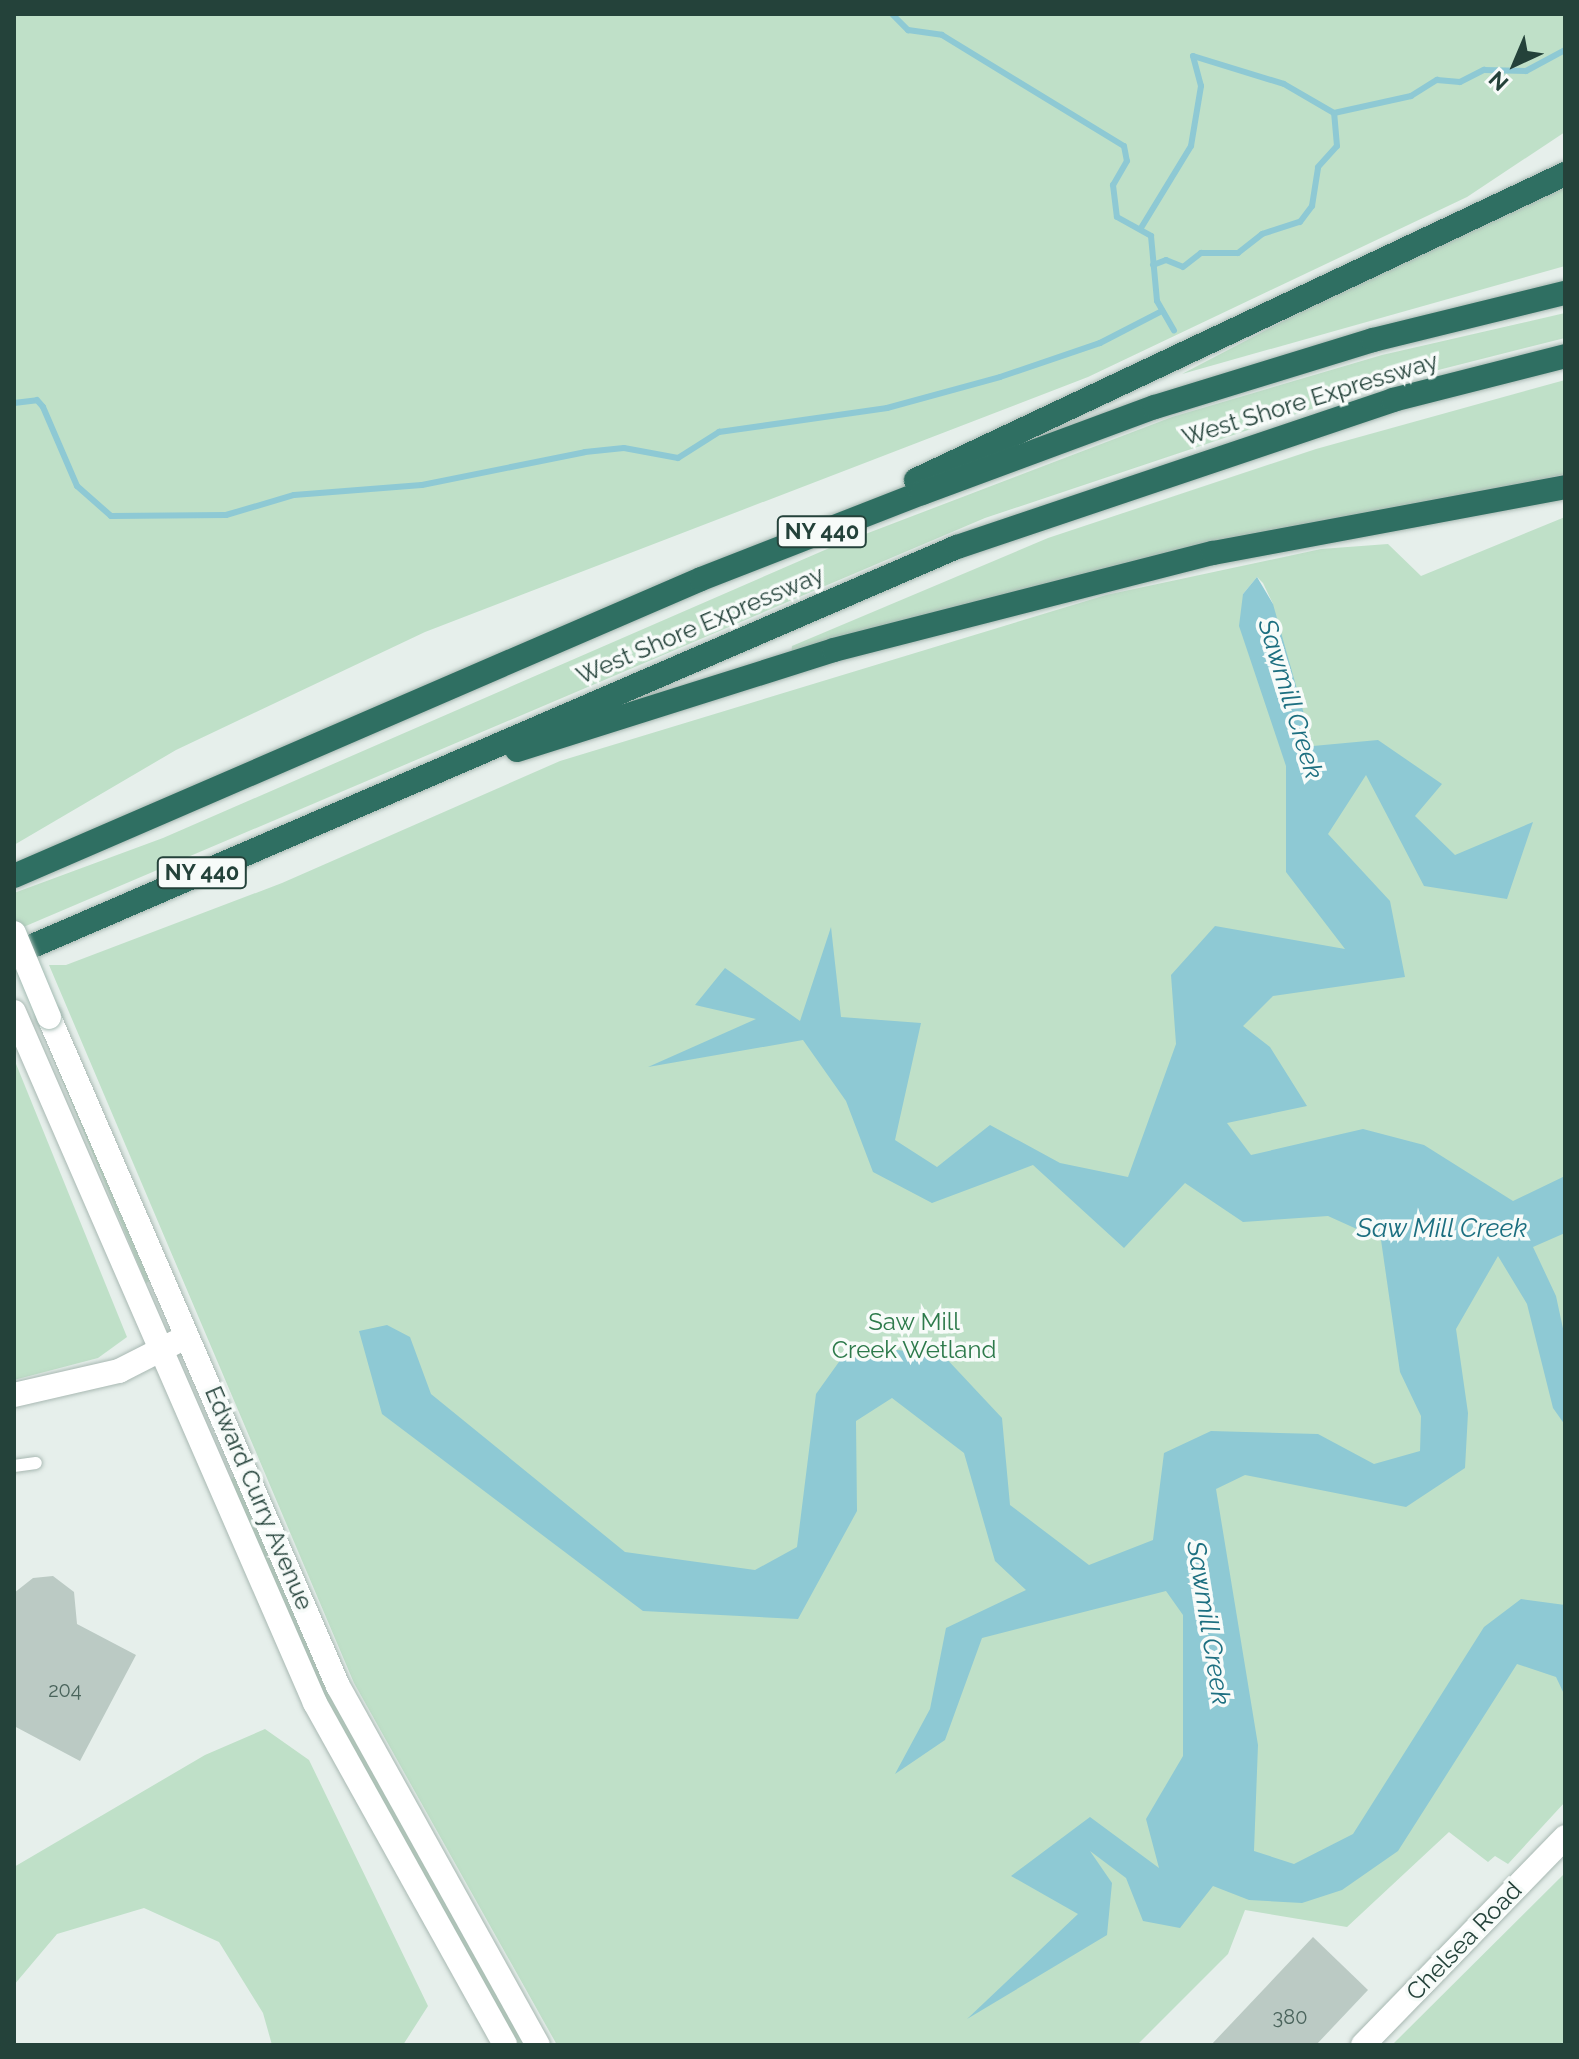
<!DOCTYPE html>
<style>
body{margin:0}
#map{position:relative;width:1579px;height:2059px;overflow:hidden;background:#e6efeb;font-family:Raleway,sans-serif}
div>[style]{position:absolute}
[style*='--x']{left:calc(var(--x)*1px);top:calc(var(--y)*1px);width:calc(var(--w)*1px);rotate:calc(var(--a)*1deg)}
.green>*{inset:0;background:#bfe0c8}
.water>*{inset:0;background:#8ec9d4}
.stream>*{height:6px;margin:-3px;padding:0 3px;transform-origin:3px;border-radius:3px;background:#8ec9d4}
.building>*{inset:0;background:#bbcac4}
.roads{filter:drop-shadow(0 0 2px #a8b8b2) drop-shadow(0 0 2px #a8b8b2)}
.lane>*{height:12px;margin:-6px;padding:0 6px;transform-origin:6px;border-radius:6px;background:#fff}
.secondary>*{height:24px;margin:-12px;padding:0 12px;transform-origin:12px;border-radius:12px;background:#fff}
.highway>*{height:24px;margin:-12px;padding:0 12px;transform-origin:12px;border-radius:12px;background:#2f6f62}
.bridges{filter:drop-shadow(0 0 2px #a4bbb3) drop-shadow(0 0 2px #a4bbb3)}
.secondary-bridge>*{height:24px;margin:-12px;padding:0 12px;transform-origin:12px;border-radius:12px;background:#fff}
span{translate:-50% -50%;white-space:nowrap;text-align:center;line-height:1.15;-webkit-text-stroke:7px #f7fbf9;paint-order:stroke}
.number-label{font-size:20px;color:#4a645c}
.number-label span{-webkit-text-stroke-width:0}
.shield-label span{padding:2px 6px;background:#f7fbf9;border:2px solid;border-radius:6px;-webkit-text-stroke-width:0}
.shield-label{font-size:22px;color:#24423a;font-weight:700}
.street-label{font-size:24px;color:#24423a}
.park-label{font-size:24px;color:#2d7a4b}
.water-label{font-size:26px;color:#1c6f80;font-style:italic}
.frame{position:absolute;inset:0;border:16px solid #24423a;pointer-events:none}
.north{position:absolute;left:1475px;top:24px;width:80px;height:80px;-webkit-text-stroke:6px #f7fbf9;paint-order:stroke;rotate:224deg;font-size:22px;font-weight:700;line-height:32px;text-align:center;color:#24423a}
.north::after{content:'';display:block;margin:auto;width:28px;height:36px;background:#24423a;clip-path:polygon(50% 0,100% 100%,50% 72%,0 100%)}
</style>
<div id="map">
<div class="green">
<div style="clip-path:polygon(14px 14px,1565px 14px,1565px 132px,1467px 197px,1088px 377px,425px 632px,176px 750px,14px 845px)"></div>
<div style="clip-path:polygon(1565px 186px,1565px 266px,1182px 374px,1460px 229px)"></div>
<div style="clip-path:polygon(1565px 313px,1565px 338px,1395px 381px,985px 518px,14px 931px,14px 893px,163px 838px,834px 546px,1172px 417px,1382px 355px)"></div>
<div style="clip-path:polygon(1565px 380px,1565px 474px,791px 656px,792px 646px,1048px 538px,1316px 449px)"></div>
<div style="clip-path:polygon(evenodd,1565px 517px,1565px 1802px,1508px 1864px,1495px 1856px,1488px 1862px,1449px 1832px,1347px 1927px,1245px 1910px,1228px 1954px,1137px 2045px,557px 2045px,354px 1683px,49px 965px,66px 965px,282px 883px,560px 761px,1106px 595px,1321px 549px,1388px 544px,1421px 576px,1565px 517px,1257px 577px,1263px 583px,1273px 604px,1243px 594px,1257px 577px)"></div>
<div style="clip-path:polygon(45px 1038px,154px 1279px,146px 1283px)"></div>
<div style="clip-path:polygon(14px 1059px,127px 1337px,98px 1358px,14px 1380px)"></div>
<div style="clip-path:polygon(236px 1475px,529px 2045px,515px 2045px,335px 1721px,230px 1480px)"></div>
<div style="clip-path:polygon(265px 1729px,309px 1760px,428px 2006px,403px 2045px,272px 2045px,263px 2013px,219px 1942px,144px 1908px,57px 1934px,14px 1985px,14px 1867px,205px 1755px)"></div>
<div style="clip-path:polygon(1565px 1873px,1565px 2045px,1392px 2045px)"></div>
</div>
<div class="water">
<div style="clip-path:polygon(1257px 577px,1273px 604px,1313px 746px,1378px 740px,1442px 784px,1415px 816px,1455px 855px,1533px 822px,1507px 899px,1424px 886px,1366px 775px,1328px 834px,1390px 901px,1405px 977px,1273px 996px,1243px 1026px,1270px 1047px,1307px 1106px,1227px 1123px,1251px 1155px,1363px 1129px,1424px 1145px,1513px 1201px,1565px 1176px,1565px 1233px,1533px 1247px,1556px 1296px,1565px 1338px,1565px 1425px,1553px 1408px,1527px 1304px,1498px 1256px,1456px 1329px,1468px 1413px,1465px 1468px,1406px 1507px,1245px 1475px,1216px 1489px,1258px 1745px,1254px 1851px,1294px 1864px,1353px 1834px,1484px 1627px,1521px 1599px,1565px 1605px,1565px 1696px,1556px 1677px,1517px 1664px,1398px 1851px,1342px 1890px,1302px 1903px,1249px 1900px,1213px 1886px,1180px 1928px,1143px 1921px,1126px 1878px,1090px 1851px,1112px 1883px,1107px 1935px,967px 2019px,1078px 1914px,1011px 1876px,1090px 1817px,1159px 1868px,1146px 1819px,1183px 1756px,1183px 1615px,1166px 1591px,982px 1638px,945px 1740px,895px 1774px,930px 1709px,946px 1628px,1026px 1590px,995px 1561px,964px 1453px,892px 1398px,856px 1421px,857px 1511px,798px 1619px,643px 1611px,382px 1414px,359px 1331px,387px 1325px,410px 1337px,431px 1394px,625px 1552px,755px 1570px,797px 1547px,816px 1394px,851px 1345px,943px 1355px,1002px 1418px,1010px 1505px,1089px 1565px,1153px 1540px,1164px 1453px,1211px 1431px,1318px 1434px,1374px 1464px,1420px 1451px,1421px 1416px,1400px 1372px,1381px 1240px,1328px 1216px,1243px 1222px,1185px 1183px,1124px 1248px,1033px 1165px,932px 1203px,873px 1172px,846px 1101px,803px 1040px,648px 1067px,756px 1019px,695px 1005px,725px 968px,800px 1021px,831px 927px,841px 1017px,921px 1023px,895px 1140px,937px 1167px,990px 1125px,1060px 1163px,1128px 1177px,1176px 1044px,1171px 975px,1215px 926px,1345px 949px,1286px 872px,1286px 766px,1239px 626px,1243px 594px)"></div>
</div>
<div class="stream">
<div style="--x:892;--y:14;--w:23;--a:45"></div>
<div style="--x:908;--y:30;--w:34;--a:8"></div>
<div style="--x:942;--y:35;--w:213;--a:31.4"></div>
<div style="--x:1124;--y:146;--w:15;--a:79"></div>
<div style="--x:1127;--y:161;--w:28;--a:120"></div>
<div style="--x:1113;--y:185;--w:32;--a:83"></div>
<div style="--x:1117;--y:217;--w:39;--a:29"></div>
<div style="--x:1151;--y:236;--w:65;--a:84.7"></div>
<div style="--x:1157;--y:301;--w:34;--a:60"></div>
<div style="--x:1141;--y:228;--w:96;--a:-58.6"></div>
<div style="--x:1191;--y:146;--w:61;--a:-80.5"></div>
<div style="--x:1201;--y:86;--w:31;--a:-105"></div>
<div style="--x:1193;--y:56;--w:95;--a:17.1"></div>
<div style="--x:1284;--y:84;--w:58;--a:30.1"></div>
<div style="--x:1334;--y:113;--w:79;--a:-12.4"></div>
<div style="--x:1411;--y:96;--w:31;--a:-32"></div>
<div style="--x:1437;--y:80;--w:23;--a:5"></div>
<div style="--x:1460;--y:82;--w:27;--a:-27"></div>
<div style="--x:1484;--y:70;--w:42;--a:1.4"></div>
<div style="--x:1526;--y:71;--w:44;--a:-28.3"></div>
<div style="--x:1153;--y:265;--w:14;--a:-21"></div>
<div style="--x:1166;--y:260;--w:18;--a:22"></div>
<div style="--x:1183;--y:267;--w:23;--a:-38"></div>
<div style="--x:1201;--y:253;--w:37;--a:0"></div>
<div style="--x:1238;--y:253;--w:31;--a:-38"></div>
<div style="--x:1262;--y:234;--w:40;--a:-18"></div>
<div style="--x:1300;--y:222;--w:20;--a:-53"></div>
<div style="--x:1312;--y:206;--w:39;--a:-81"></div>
<div style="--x:1318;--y:167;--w:28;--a:-48"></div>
<div style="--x:1337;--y:146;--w:33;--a:-95"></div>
<div style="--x:14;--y:403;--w:23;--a:-7"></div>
<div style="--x:37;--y:400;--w:9;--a:49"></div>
<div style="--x:43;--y:407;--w:86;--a:66.7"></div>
<div style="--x:77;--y:486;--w:45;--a:41.4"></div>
<div style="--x:111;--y:516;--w:115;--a:-0.5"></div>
<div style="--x:226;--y:515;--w:71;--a:-16.4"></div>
<div style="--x:294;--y:495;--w:128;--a:-4.5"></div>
<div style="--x:422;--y:485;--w:166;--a:-11.4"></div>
<div style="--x:585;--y:452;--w:39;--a:-6"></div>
<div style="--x:624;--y:448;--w:55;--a:10.5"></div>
<div style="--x:678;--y:458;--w:49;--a:-32.4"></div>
<div style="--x:719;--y:432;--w:170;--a:-8.1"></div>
<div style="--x:887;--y:408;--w:117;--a:-15.3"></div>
<div style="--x:1000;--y:377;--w:106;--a:-18.8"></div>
<div style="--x:1100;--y:343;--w:70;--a:-27.3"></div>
</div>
<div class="building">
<div style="clip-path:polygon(53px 1576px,74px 1592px,77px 1624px,136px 1655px,80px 1761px,14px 1726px,14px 1593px,33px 1578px)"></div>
<div style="clip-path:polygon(1313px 1937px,1368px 1990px,1316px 2045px,1211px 2045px)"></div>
</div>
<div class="roads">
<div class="lane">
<div style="--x:14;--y:1466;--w:22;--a:-8"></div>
</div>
<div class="secondary">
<div style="--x:14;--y:1012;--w:754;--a:66.46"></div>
<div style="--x:315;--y:1703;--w:391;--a:60.9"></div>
<div style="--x:49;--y:1017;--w:729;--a:66.64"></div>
<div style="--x:338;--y:1686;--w:411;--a:60.9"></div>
<div style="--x:14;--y:1395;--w:108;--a:-12.9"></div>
<div style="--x:119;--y:1371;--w:62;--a:-27"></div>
<div style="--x:1363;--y:2045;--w:290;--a:-45.8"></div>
</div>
<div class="highway">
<div style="--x:916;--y:480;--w:718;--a:-25.24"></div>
<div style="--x:517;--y:750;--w:332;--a:-17.5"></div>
<div style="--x:834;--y:650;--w:391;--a:-14.4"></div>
<div style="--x:1213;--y:553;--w:358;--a:-10.6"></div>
<div style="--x:14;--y:876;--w:748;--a:-23.38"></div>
<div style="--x:701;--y:579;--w:237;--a:-21.3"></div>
<div style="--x:922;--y:493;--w:248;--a:-20.3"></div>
<div style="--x:1155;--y:407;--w:228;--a:-17.1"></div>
<div style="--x:1373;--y:340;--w:198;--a:-13.8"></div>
<div style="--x:14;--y:954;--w:1027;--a:-23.35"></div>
<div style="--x:957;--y:547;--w:460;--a:-18.6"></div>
<div style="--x:1393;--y:400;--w:178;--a:-14.3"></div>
</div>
</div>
<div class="bridges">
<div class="secondary-bridge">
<div style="--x:14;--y:933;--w:91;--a:67.4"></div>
</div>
</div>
<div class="number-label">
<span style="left:65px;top:1690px">204</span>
<span style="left:1290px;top:2017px">380</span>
</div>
<div class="shield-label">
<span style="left:822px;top:532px">NY 440</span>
<span style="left:202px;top:873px">NY 440</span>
</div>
<div class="street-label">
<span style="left:1310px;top:399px;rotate:-17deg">West Shore Expressway</span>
<span style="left:700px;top:625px;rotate:-23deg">West Shore Expressway</span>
<span style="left:259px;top:1498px;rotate:67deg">Edward Curry Avenue</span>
<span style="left:1464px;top:1941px;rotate:-46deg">Chelsea Road</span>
</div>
<div class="park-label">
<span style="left:914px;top:1336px">Saw Mill<br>Creek Wetland</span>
</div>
<div class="water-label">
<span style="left:1290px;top:699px;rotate:73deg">Sawmill Creek</span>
<span style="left:1442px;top:1229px">Saw Mill Creek</span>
<span style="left:1208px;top:1623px;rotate:81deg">Sawmill Creek</span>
</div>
<div class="frame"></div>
<div class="north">N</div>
</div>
